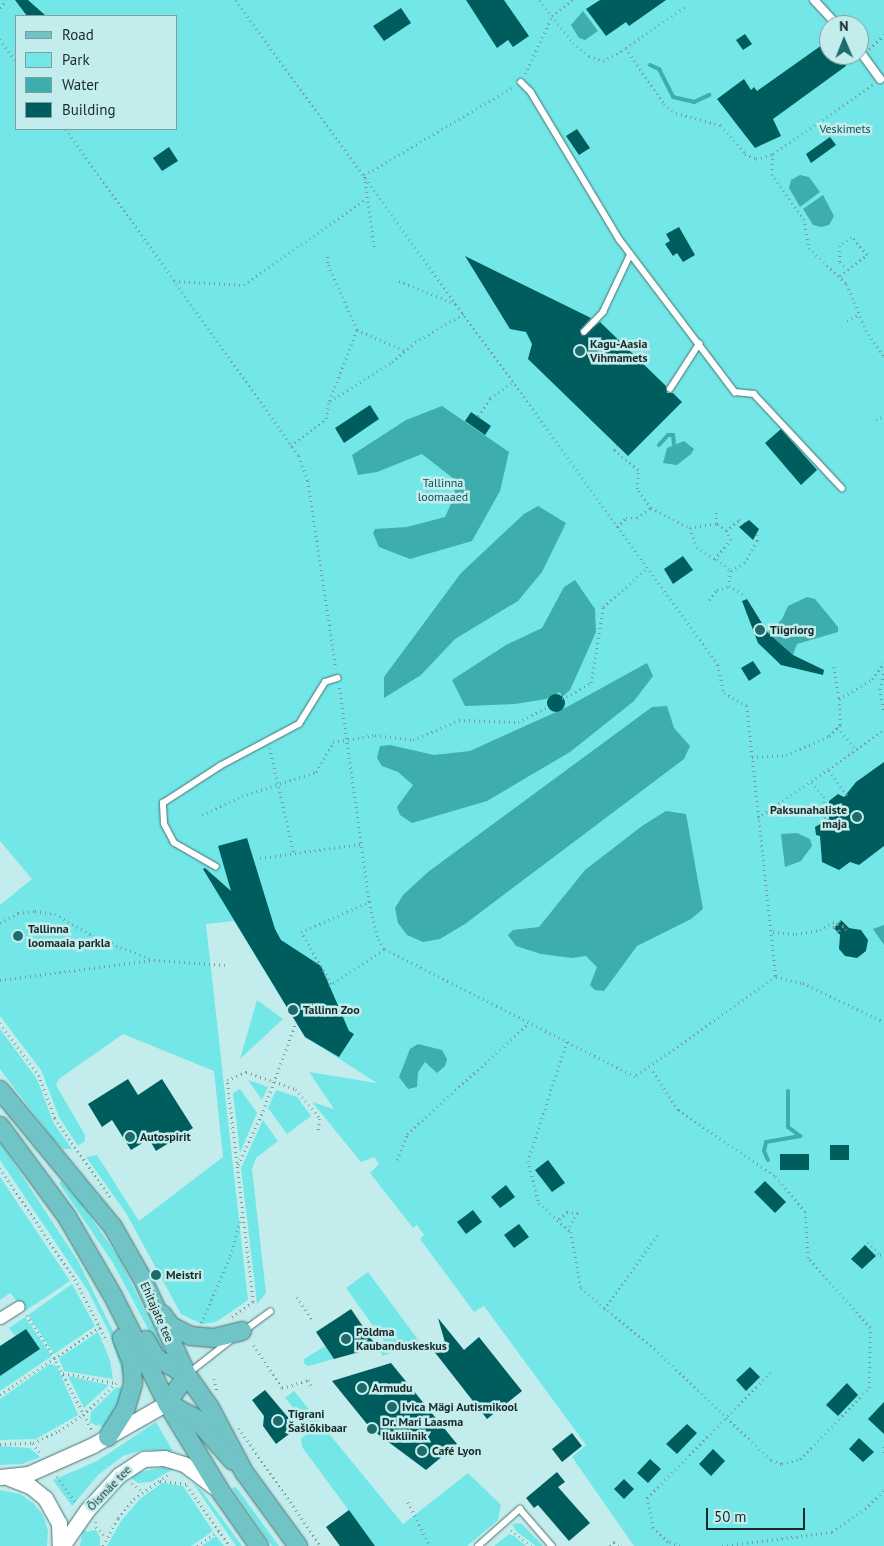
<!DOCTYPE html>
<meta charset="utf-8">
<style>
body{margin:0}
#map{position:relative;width:884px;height:1546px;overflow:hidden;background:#c3edec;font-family:"PT Sans",sans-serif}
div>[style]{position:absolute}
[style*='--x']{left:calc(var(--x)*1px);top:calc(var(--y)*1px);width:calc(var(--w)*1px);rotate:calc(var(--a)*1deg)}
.green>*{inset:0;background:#73e7e7}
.water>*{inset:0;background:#3dadae}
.stream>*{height:4px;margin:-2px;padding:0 2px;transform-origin:2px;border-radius:2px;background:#3dadae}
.building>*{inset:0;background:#005d5d}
.round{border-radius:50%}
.path>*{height:2.5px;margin-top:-1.25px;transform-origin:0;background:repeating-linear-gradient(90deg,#7b9a9a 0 1px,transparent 0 5px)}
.roads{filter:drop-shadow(0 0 1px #4b7171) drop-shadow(0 0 1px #4b7171)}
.service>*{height:5.5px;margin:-2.75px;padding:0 2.75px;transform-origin:2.75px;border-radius:2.75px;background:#fff}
.pedestrian>*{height:8px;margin:-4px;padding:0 4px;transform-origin:4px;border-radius:4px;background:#fff}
.minor>*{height:11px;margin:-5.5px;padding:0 5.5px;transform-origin:5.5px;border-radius:5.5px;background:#fff}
.secondary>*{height:15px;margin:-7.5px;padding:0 7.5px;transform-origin:7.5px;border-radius:7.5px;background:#fff}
.primary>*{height:18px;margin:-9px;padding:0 9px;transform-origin:9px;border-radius:9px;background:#70c4c5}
.path-bridge>*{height:2.5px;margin-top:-1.25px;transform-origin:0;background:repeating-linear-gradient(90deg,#7b9a9a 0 1px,transparent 0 5px)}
.dots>*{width:14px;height:14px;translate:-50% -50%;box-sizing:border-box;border:2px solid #c3edec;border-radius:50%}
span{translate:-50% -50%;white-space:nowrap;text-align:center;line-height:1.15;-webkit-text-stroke:5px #c3edec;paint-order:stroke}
.park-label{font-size:12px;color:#115252}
.poi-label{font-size:12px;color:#192a2a;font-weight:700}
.left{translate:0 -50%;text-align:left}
.right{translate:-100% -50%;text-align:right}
.street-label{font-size:12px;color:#192a2a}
.legend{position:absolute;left:15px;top:15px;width:162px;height:115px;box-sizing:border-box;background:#c3edec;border:1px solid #7f9f9e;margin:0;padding:6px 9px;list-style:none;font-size:15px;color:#192a2a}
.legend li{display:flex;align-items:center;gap:10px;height:25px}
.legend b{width:25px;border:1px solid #7f9f9e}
.north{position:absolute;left:819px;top:15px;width:50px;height:50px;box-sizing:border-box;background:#c3edec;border:1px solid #7f9f9e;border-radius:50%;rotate:359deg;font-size:14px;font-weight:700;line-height:20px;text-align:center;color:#192a2a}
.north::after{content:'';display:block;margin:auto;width:18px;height:22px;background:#1f6b6c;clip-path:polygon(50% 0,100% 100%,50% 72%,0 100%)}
.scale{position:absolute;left:706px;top:1508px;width:99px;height:22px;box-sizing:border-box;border:2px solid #192a2a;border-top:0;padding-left:6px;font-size:15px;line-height:18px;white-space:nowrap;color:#192a2a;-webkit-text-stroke:4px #c3edec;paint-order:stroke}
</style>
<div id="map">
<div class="green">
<div style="clip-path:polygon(evenodd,0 0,884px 0,884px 1546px,634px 1546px,572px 1457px,586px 1445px,484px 1306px,474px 1312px,420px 1239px,424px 1235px,417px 1225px,413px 1228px,370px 1173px,379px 1164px,374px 1157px,361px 1162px,312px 1102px,334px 1109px,309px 1072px,377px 1083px,305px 1037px,234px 921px,206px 924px,248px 1300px,216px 1322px,202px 1324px,181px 1314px,126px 1213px,86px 1157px,97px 1155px,139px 1221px,223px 1157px,214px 1071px,123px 1034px,59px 1079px,56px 1085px,85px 1135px,85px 1141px,78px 1146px,59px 1117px,41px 1070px,0 1016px,0 905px,32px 879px,0 841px,0 0,16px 16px,176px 16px,176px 129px,16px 129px,16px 16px,0 0,829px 25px,859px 25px,859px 55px,829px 55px,829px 25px)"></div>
<div style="clip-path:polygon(257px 1000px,283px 1019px,240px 1059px)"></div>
<div style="clip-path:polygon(0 1029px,37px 1079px,54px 1124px,72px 1149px,63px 1149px,52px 1138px,0 1069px)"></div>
<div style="clip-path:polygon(248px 1080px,268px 1087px,262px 1100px)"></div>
<div style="clip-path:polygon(240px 1089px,257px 1113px,240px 1153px,233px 1093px)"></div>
<div style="clip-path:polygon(276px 1090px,297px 1097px,311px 1116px,287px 1134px,268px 1108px)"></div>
<div style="clip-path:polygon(263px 1120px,278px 1141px,256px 1158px,252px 1169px,266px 1293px,257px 1304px,241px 1168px)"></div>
<div style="clip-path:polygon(0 1142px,78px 1261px,120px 1345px,126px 1378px,123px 1375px,109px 1332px,88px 1291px,0 1160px)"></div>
<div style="clip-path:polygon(0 1177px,70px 1281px,25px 1311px,10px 1293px,0 1300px)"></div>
<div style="clip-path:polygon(61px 1181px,79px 1200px,119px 1258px,163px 1348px,161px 1353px,113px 1263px,59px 1183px)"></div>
<div style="clip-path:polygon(368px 1272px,419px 1341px,383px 1356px,377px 1347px,384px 1341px,346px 1288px)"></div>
<div style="clip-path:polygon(72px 1284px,95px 1326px,54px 1354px,28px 1315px)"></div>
<div style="clip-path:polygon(25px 1317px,52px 1356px,0 1391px,0 1376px,40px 1349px,26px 1329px,15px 1336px,9px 1328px)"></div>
<div style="clip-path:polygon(98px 1332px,110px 1360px,113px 1379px,64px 1371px,59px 1358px)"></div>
<div style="clip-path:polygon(325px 1346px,334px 1359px,308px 1366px,304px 1363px,304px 1359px)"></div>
<div style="clip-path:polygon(50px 1364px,57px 1366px,78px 1415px,36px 1439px,0 1440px,0 1399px)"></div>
<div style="clip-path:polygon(68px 1376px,109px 1385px,84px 1408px)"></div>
<div style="clip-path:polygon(126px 1387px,122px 1401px,109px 1422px,102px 1428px,100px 1424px,97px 1426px,90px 1422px,91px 1412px,116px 1388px)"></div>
<div style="clip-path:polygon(294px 1391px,403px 1524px,468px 1473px,501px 1505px,498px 1520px,467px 1546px,375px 1546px,302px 1447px,301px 1439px,312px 1429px,285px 1398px)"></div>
<div style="clip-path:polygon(156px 1422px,173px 1451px,142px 1450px,123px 1456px,98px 1475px,72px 1506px,53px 1480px,97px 1461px)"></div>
<div style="clip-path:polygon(0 1446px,30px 1448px,40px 1457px,22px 1464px,0 1465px)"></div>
<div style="clip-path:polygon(163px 1467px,173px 1469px,151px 1482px,138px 1483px,131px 1478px,141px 1472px)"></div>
<div style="clip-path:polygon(162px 1483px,183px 1486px,213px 1531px,191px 1546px,107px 1546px,121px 1521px,140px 1499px)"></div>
<div style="clip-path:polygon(193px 1483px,202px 1491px,242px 1546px,236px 1546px)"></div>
<div style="clip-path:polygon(236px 1487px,279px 1546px,272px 1546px,232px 1488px)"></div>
<div style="clip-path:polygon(0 1490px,20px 1494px,33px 1503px,43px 1515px,48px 1531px,47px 1546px,0 1546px)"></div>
<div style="clip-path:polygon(517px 1523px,522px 1524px,543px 1546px,536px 1546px,517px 1532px,512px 1525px)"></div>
<div style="clip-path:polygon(83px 1529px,87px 1532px,96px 1530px,100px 1538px,100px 1546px,80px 1546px)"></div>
<div style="clip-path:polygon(509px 1534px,514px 1536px,526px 1546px,494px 1546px)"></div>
<div style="clip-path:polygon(216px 1536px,224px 1546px,202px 1546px)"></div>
</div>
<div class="water">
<div style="clip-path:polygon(583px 11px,598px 31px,585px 40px,579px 38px,571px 25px)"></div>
<div style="clip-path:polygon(800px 175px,809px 177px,820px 192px,800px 207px,789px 188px,791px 180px)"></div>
<div style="clip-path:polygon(823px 195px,834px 216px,829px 225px,821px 227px,813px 225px,803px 209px)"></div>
<div style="clip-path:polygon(442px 406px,509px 452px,500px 491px,472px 541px,410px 559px,379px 547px,373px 533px,375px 529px,407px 527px,445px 517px,455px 495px,454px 479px,422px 454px,377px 472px,358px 475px,352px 455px,406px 420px)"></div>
<div style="clip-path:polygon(684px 441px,694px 449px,691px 454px,677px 465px,663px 463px,667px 448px)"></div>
<div style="clip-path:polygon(538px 506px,566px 523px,542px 572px,518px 601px,455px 639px,421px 675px,384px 698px,384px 677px,461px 573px,524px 514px)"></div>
<div style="clip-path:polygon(575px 580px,595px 609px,596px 632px,570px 690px,562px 697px,560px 692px,546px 699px,515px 704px,465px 706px,452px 680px,506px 645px,542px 628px,564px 587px)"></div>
<div style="clip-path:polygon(807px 597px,815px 599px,838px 627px,838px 632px,797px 644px,793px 655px,768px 633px,782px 619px,788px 606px)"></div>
<div style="clip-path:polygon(647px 663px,653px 676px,634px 701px,570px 752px,487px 801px,412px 823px,400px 815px,397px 807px,413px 785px,398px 772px,382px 766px,377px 758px,380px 746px,390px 745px,434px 755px,470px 751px,567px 707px)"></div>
<div style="clip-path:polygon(667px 706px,674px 728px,690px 746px,684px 759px,465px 924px,440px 939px,423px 942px,407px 935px,398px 923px,395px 908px,403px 895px,428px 872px,652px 707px)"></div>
<div style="clip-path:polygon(666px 811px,686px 814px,703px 909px,691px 919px,637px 946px,604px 991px,595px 990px,590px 985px,597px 967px,586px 956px,572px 958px,541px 954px,516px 946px,508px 935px,513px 930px,539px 927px,585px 870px,642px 826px)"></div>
<div style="clip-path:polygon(797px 833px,810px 839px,812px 846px,801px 861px,785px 867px,781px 834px)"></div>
<div style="clip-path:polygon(884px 925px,884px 945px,873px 929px)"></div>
<div style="clip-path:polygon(418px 1044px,442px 1050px,447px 1059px,445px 1066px,437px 1073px,425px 1062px,418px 1072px,417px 1087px,408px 1089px,399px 1077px,410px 1049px)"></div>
</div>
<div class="stream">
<div style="--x:650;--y:65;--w:10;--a:24"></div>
<div style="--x:659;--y:69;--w:31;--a:63"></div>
<div style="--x:673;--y:97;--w:22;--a:13"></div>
<div style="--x:694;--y:102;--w:17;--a:-25"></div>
<div style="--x:659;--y:445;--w:13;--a:-48"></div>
<div style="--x:668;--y:435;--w:5;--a:0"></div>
<div style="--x:673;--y:435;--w:9;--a:84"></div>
<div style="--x:768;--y:1160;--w:10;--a:-114"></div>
<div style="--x:764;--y:1151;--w:9;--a:-77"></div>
<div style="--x:766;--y:1142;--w:35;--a:-10"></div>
<div style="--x:800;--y:1136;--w:15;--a:-143"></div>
<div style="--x:788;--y:1127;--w:36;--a:-90"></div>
</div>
<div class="building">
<div style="clip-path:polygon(15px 0,28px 0,46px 16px,27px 16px)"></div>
<div style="clip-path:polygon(466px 0,504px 0,529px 36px,513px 47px,508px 40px,497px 48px)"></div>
<div style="clip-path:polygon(600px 0,666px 0,629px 26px,626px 22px,606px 36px,586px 9px)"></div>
<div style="clip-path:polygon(401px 8px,411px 23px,384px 41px,373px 26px)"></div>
<div style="clip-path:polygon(745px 34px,752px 44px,743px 50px,736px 40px)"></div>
<div style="clip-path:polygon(829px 40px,829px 55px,838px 55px,846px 66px,773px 119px,781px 136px,755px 148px,717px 99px,744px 79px,751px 90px,754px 87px,757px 91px)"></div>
<div style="clip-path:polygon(577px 129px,590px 148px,579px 155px,566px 136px)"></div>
<div style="clip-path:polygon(830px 137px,836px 145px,811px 163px,806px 154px)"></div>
<div style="clip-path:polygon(169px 147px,178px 161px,162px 171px,153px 158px)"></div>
<div style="clip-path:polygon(679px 227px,695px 255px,683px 262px,677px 253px,673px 256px,665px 244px,670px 241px,666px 234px)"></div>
<div style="clip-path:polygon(465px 256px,591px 318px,580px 330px,582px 336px,600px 322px,666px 386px,667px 393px,673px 393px,682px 402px,628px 456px,528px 359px,532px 344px,526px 332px,510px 329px)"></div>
<div style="clip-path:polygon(370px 405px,379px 419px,344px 443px,335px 428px)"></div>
<div style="clip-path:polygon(471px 412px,491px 426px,485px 435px,465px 421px)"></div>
<div style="clip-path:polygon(781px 429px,817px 470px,801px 485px,765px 443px)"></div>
<div style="clip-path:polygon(749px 520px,759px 529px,753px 540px,739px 527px)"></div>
<div style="clip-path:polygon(683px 556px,693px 570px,673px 584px,664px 569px)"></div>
<div style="clip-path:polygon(747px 599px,768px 633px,793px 655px,824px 670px,823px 675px,781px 665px,758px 643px,742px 601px)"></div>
<div style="clip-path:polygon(753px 661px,761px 673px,749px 681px,741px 668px)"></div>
<div class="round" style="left:547px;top:694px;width:18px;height:18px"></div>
<div style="clip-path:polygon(884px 762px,884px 846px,859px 865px,850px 862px,839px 870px,822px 862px,820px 836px,816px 835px,815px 827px,829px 819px,829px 801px,838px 794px,844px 797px,856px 782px)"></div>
<div style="clip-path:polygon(247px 838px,275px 929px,281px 940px,321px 966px,349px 1031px,354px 1034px,339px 1057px,305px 1037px,203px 869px,205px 868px,231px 891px,218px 846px)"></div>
<div style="clip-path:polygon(841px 920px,849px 928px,861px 930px,868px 940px,866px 951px,857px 958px,845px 956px,839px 949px,840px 935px,834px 928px)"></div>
<div style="clip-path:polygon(128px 1079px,138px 1095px,162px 1079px,193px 1128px,156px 1151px,149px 1139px,131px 1150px,112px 1120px,102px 1127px,88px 1104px)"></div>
<div style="clip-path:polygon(830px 1145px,849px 1145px,849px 1160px,830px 1160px)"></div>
<div style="clip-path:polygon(780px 1154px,809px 1154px,809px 1170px,780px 1170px)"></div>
<div style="clip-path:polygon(548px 1160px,565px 1183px,552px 1192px,535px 1170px)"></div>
<div style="clip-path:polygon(765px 1181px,786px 1202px,775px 1213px,754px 1192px)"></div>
<div style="clip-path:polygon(506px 1185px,515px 1197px,500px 1208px,491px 1197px)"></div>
<div style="clip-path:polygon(473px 1210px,482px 1222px,466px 1234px,457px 1222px)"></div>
<div style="clip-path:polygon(519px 1224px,529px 1237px,514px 1248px,504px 1235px)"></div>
<div style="clip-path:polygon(865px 1245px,876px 1256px,862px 1269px,851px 1259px)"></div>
<div style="clip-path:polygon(351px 1309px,377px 1347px,334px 1359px,316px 1332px)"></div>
<div style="clip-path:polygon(438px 1318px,464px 1350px,479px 1337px,522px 1391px,487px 1419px,433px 1350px,446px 1346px)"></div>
<div style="clip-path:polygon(26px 1329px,40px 1349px,0 1376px,0 1346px)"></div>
<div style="clip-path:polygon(391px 1363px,457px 1444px,426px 1470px,371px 1429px,332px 1381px)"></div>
<div style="clip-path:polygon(750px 1367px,760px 1377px,746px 1391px,736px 1380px)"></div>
<div style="clip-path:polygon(847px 1383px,858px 1395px,838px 1416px,826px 1405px)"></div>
<div style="clip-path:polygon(265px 1390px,297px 1428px,276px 1444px,263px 1426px,264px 1416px,252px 1400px)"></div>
<div style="clip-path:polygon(884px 1402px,884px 1434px,868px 1419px)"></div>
<div style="clip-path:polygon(687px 1424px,697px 1433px,677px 1454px,666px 1444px)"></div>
<div style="clip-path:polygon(572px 1433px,582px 1446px,562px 1462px,552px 1449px)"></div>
<div style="clip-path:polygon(859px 1438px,874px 1452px,863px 1462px,849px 1449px)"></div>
<div style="clip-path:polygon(713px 1449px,725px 1461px,711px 1476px,699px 1464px)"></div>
<div style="clip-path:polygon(650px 1459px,661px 1469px,648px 1483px,637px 1473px)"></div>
<div style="clip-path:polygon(557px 1472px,565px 1482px,558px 1487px,590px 1523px,569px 1541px,538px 1505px,534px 1508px,526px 1498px)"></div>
<div style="clip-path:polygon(624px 1479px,634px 1489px,624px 1499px,614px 1489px)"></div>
<div style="clip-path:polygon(349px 1510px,375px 1546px,340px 1546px,326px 1527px)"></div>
</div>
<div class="path">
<div style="--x:236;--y:0;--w:821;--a:54.06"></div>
<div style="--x:718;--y:665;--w:29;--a:78"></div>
<div style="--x:724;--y:693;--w:26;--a:29"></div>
<div style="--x:747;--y:706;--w:273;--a:83.9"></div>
<div style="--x:776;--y:977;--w:173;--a:144.7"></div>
<div style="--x:635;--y:1077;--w:282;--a:-153"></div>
<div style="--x:384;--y:949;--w:14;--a:-120"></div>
<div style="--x:377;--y:937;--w:36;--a:-103"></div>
<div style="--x:369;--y:902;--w:217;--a:-97.9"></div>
<div style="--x:540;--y:0;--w:54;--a:52.5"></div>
<div style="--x:573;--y:43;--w:21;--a:39"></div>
<div style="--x:589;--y:56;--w:15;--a:20"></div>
<div style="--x:603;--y:61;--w:26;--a:-29"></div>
<div style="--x:626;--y:48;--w:68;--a:55.8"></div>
<div style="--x:664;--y:104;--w:15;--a:37"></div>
<div style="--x:676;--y:113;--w:47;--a:14.9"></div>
<div style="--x:721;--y:125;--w:38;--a:50"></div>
<div style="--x:745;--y:154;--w:12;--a:24"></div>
<div style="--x:756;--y:159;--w:18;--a:-16"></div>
<div style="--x:773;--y:154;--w:122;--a:-35"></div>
<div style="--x:0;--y:8;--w:10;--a:-53"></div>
<div style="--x:0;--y:39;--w:27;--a:54"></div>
<div style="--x:626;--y:48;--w:75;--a:-35.2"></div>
<div style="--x:869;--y:49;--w:21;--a:-43"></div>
<div style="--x:845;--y:55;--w:9;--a:58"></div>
<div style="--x:850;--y:63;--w:5;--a:-37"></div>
<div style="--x:525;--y:74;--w:64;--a:-65"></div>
<div style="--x:552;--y:16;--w:26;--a:-37"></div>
<div style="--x:66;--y:129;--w:402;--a:54.5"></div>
<div style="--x:299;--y:456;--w:27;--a:70"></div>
<div style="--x:308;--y:481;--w:190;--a:81.5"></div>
<div style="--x:773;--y:154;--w:20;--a:93"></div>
<div style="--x:772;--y:174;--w:55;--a:54.6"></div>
<div style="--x:804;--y:219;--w:29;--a:80"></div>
<div style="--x:809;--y:248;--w:52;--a:43.5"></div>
<div style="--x:847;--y:284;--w:50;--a:67.6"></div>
<div style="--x:866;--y:330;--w:32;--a:55"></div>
<div style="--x:374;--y:247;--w:73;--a:-97.9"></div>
<div style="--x:364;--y:175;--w:173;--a:-30.6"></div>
<div style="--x:840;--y:276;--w:34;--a:-38"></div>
<div style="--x:867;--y:255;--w:23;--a:-131"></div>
<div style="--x:852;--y:238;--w:14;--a:146"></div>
<div style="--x:840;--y:246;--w:16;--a:90"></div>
<div style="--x:840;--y:262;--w:10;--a:45"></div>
<div style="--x:174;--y:281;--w:70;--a:3.3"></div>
<div style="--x:244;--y:285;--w:148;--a:-35.4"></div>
<div style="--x:399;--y:281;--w:61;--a:22"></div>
<div style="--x:847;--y:321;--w:14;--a:-30"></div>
<div style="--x:357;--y:330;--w:53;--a:23.2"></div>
<div style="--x:330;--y:401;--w:73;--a:-32.2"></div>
<div style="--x:392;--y:362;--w:30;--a:-41"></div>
<div style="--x:415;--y:342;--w:56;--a:-30.3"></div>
<div style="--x:478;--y:416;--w:22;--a:-56"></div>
<div style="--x:490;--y:398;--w:27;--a:-34"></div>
<div style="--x:876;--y:420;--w:9;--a:-27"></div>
<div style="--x:291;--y:446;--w:44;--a:-37.6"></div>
<div style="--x:326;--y:419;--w:18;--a:-81"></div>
<div style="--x:329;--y:401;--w:76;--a:-68.5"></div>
<div style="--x:357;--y:330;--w:73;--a:-114.1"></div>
<div style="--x:327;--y:263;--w:9;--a:-84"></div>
<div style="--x:651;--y:508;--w:44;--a:27.1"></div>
<div style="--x:690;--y:528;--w:20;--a:70"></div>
<div style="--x:697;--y:547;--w:21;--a:35"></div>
<div style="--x:714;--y:559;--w:25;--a:-48"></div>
<div style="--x:731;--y:540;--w:10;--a:-119"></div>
<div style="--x:726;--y:531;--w:12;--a:-145"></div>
<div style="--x:716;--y:524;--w:26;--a:171"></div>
<div style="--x:716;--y:524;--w:15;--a:-90"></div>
<div style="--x:617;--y:527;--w:13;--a:-45"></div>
<div style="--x:626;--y:518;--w:11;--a:0"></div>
<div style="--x:637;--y:518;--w:17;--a:-36"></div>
<div style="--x:651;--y:508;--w:24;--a:-126"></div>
<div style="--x:637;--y:489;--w:19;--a:-87"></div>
<div style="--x:638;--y:470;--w:31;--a:-140"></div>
<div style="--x:614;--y:450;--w:6;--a:-59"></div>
<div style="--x:726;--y:531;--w:18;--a:-41"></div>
<div style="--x:740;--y:519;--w:6;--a:39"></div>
<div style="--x:717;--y:559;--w:18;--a:41"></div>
<div style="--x:731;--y:571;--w:15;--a:98"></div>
<div style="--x:729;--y:586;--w:17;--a:31"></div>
<div style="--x:731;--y:571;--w:15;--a:-32"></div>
<div style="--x:744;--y:563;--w:26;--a:-59"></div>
<div style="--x:757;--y:541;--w:7;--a:-98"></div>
<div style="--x:709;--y:600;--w:13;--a:-51"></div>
<div style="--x:717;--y:590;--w:13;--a:-18"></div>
<div style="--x:834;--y:667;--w:31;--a:81"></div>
<div style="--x:884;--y:674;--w:16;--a:105"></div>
<div style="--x:880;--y:689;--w:23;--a:80"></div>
<div style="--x:562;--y:699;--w:33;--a:-29"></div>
<div style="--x:591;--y:683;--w:77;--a:-81"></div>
<div style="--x:603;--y:607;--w:59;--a:-41.6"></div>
<div style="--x:838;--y:727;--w:29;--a:52"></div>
<div style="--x:270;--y:748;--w:109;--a:77.2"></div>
<div style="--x:752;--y:757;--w:34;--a:-3"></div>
<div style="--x:786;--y:755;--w:47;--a:-23.8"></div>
<div style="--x:829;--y:736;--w:16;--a:-45"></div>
<div style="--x:840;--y:725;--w:26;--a:-92"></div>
<div style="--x:839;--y:699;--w:39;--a:-31"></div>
<div style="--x:872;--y:679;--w:20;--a:-53"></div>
<div style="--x:829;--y:770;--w:32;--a:54"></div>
<div style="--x:812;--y:782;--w:19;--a:51"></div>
<div style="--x:824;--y:797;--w:20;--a:87"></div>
<div style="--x:825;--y:817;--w:6;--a:45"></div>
<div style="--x:202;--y:815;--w:44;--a:-25.4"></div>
<div style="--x:242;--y:796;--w:78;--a:-18"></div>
<div style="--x:316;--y:772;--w:34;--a:-60"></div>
<div style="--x:333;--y:742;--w:43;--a:-9.5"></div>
<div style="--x:375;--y:735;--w:38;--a:7"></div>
<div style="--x:413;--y:740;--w:50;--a:-23.5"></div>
<div style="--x:459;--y:720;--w:59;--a:1.9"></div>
<div style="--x:518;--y:722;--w:35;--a:-27"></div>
<div style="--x:758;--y:818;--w:154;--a:-34.9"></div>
<div style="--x:260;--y:858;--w:102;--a:-7.9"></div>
<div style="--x:0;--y:923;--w:21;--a:-29"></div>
<div style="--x:18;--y:913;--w:17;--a:-7"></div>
<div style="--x:35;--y:911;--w:20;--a:9"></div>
<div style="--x:55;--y:914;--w:44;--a:30.1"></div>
<div style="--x:93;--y:936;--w:65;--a:21.8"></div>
<div style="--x:773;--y:932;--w:23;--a:5"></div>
<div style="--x:796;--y:934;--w:24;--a:-9"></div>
<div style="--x:820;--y:930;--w:15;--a:-32"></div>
<div style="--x:833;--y:922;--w:12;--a:24"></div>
<div style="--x:844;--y:927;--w:8;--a:140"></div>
<div style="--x:838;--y:932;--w:7;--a:-135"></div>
<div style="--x:776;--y:977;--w:28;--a:13"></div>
<div style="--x:803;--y:983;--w:90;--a:25.7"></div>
<div style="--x:0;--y:980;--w:155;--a:-7.4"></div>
<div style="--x:154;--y:960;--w:71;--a:4"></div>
<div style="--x:331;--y:984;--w:60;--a:-120"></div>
<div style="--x:301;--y:932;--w:74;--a:-23.8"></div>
<div style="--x:329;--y:986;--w:66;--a:-33.9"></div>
<div style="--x:0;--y:1023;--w:65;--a:53.1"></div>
<div style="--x:39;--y:1075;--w:46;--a:69.6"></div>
<div style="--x:55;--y:1118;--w:100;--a:55.2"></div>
<div style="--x:567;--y:1042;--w:125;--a:108.1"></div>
<div style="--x:528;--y:1161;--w:43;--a:75.3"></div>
<div style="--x:539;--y:1203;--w:43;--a:42.2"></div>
<div style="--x:571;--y:1232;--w:57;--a:79.9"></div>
<div style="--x:581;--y:1288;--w:100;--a:39.7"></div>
<div style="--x:658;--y:1352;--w:156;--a:43.7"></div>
<div style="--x:771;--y:1460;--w:12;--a:20"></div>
<div style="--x:782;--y:1464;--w:19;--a:-16"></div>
<div style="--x:800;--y:1459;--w:99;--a:-45.8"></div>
<div style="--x:869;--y:1388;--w:60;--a:-89"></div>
<div style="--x:870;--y:1328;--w:94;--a:-131.5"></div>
<div style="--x:808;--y:1258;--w:46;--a:-93.7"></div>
<div style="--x:805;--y:1212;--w:48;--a:-130.7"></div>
<div style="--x:774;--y:1176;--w:116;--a:-145.5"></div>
<div style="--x:678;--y:1110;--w:50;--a:-123.7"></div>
<div style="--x:397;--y:1160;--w:28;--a:-69"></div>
<div style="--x:407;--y:1134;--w:164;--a:-42.3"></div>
<div style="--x:238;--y:1165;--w:60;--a:-65.2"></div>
<div style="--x:263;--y:1111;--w:95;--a:-69.7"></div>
<div style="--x:0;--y:1168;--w:134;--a:56"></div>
<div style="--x:75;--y:1279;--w:70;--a:62.7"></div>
<div style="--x:559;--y:1219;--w:11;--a:-41"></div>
<div style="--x:567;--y:1212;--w:11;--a:5"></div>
<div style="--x:578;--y:1213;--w:17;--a:121"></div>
<div style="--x:868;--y:1242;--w:18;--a:47"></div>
<div style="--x:880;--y:1255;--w:4;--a:-14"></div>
<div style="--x:297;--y:1297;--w:29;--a:56"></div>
<div style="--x:604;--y:1309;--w:91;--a:-54.4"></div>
<div style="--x:27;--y:1315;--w:50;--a:57.3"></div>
<div style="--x:54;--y:1357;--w:82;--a:62.5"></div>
<div style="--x:232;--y:1317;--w:26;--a:-36"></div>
<div style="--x:253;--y:1302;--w:224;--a:-96.7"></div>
<div style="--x:227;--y:1080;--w:21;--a:-23"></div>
<div style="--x:246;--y:1072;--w:53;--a:18.8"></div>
<div style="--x:296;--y:1089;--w:38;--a:51"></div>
<div style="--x:320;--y:1119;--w:14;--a:98"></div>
<div style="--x:201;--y:1323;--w:73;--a:-66.6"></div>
<div style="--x:230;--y:1256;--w:44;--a:-74.1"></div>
<div style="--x:254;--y:1345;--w:51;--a:56.9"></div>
<div style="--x:282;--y:1388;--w:27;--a:-17"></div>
<div style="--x:308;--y:1380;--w:6;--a:59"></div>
<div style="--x:63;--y:1373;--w:53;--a:10.9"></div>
<div style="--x:214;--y:1379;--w:12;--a:76"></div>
<div style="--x:0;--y:1395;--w:121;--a:-34.2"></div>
<div style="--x:239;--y:1428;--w:144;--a:55.2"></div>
<div style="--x:33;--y:1443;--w:14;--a:54"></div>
<div style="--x:0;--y:1444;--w:33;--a:-2"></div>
<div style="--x:33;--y:1443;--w:29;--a:-25"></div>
<div style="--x:59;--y:1431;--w:29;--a:-34"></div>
<div style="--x:83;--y:1415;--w:47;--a:-44.1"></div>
<div style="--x:884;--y:1447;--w:6;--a:90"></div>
<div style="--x:57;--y:1476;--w:32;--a:54"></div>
<div style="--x:160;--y:1481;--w:27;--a:6"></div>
<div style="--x:132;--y:1483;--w:14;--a:39"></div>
<div style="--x:187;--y:1485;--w:75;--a:54.8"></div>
<div style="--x:408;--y:1502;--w:49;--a:63.4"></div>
<div style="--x:96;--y:1522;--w:5;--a:90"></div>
<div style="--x:96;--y:1527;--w:14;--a:45"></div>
<div style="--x:511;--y:1530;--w:26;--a:39"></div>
<div style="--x:103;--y:1546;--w:32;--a:-62"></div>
<div style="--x:118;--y:1518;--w:25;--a:-50"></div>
<div style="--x:134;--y:1499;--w:43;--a:-35.5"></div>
<div style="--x:197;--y:1546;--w:27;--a:-34"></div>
<div style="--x:610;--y:1546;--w:6;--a:-45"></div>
<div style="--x:614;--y:1542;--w:6;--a:45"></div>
<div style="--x:680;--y:1546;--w:13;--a:-162"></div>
<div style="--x:668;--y:1542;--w:21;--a:-137"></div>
<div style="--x:653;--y:1528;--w:31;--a:-101"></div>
<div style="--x:647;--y:1498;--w:177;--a:-45.5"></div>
<div style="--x:722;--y:1546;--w:111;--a:-7.3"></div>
<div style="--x:832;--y:1532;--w:40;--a:-34.9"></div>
<div style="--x:865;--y:1509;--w:27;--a:-45"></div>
</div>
<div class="roads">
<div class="service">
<div style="--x:521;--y:82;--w:14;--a:45"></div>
<div style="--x:531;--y:92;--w:173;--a:59"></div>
<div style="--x:620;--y:240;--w:191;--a:52.9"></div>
<div style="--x:735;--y:392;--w:19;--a:6"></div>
<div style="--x:754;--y:394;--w:129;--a:46.9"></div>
<div style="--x:584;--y:332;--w:28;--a:-46"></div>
<div style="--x:603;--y:312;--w:63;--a:-64.7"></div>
<div style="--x:670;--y:389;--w:54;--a:-57.2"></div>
<div style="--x:216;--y:867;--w:48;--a:-150.3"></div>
<div style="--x:174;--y:843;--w:21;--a:-118"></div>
<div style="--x:164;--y:824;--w:21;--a:-93"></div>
<div style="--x:163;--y:803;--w:68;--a:-33"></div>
<div style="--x:220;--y:766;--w:89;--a:-28"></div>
<div style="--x:299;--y:724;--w:49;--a:-58.2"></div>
<div style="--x:325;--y:682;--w:13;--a:-18"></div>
<div style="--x:245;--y:1330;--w:31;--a:-36"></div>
<div style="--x:189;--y:1373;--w:53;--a:-38.2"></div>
<div style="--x:478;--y:1546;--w:56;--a:-41.4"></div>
<div style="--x:520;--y:1509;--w:49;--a:49.1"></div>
</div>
<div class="pedestrian">
<div style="--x:814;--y:0;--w:34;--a:47"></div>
<div style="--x:859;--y:50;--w:36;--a:54"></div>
</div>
<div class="minor">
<div style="--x:0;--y:1318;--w:22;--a:-32"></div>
</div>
<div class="secondary">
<div style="--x:0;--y:1477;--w:28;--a:-6"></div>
<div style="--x:28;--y:1474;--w:71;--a:-24"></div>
<div style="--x:93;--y:1445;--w:85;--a:-29.6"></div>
<div style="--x:9;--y:1478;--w:22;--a:21"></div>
<div style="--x:30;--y:1486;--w:19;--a:39"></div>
<div style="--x:45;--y:1498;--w:29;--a:61"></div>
<div style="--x:59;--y:1523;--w:23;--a:88"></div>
<div style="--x:62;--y:1546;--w:44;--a:-55.2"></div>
<div style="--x:87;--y:1510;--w:47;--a:-47.6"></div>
<div style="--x:119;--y:1475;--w:30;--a:-33"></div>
<div style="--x:144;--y:1459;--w:20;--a:-3"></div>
<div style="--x:164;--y:1458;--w:21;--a:17"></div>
<div style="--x:184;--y:1464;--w:46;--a:37.1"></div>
</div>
<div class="primary">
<div style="--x:0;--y:1090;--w:178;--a:50.5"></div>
<div style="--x:113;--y:1227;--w:59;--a:60.4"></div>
<div style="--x:142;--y:1278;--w:107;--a:65.1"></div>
<div style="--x:187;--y:1375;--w:38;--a:55"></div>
<div style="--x:209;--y:1406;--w:75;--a:62.1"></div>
<div style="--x:244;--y:1472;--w:92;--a:53.9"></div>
<div style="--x:0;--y:1126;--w:113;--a:53.6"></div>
<div style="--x:67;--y:1217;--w:91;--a:59.8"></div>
<div style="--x:113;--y:1296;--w:120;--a:63.2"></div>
<div style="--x:167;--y:1403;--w:104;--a:58.8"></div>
<div style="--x:221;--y:1492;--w:66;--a:54.9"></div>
<div style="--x:162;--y:1314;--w:15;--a:53"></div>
<div style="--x:171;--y:1326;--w:22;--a:27"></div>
<div style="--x:191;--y:1336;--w:23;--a:5"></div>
<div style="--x:214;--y:1338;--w:29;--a:-14"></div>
<div style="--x:146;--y:1340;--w:21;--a:61"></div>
<div style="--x:156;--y:1358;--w:35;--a:29"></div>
<div style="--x:167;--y:1403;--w:32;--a:28"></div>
<div style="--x:195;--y:1418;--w:57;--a:48.5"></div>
<div style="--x:167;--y:1403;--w:34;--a:-54"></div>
<div style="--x:108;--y:1437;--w:34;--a:-58"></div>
<div style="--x:126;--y:1408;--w:25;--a:-74"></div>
<div style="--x:133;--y:1384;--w:21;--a:-93"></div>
<div style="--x:132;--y:1363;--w:27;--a:-112"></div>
</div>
</div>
<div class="path-bridge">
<div style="--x:833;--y:927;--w:9;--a:-41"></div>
<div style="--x:840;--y:921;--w:15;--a:53"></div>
</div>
<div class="dots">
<div style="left:580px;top:351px;background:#1f6b6c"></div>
<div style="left:760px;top:630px;background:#1f6b6c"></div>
<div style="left:857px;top:817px;background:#1f6b6c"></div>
<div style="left:18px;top:936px;background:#1f6b6c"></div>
<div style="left:293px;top:1010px;background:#1f6b6c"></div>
<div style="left:130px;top:1137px;background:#1f6b6c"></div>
<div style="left:156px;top:1275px;background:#1f6b6c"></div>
<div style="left:346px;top:1339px;background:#1f6b6c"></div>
<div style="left:362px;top:1388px;background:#1f6b6c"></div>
<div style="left:392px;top:1407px;background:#1f6b6c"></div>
<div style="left:278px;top:1421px;background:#1f6b6c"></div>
<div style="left:372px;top:1429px;background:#1f6b6c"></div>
<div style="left:422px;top:1451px;background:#1f6b6c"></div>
</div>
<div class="park-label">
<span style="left:845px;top:129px">Veskimets</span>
<span style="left:443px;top:490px">Tallinna<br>loomaaed</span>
</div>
<div class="poi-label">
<span class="left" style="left:590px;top:351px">Kagu-Aasia<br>Vihmamets</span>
<span class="left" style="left:770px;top:630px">Tiigriorg</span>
<span class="right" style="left:847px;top:817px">Paksunahaliste<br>maja</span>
<span class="left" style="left:28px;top:936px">Tallinna<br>loomaaia parkla</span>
<span class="left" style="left:303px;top:1010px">Tallinn Zoo</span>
<span class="left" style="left:140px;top:1137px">Autospirit</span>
<span class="left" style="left:166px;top:1275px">Meistri</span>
<span class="left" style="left:356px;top:1339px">Põldma<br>Kaubanduskeskus</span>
<span class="left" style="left:372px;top:1388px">Armudu</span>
<span class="left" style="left:402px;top:1407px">Ivica Mägi Autismikool</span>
<span class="left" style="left:288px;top:1421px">Tigrani<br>Šašlõkibaar</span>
<span class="left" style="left:382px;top:1429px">Dr. Mari Laasma<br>Ilukliinik</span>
<span class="left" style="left:432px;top:1451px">Café Lyon</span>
</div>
<div class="street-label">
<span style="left:157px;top:1312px;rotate:66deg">Ehitajate tee</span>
<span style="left:109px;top:1488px;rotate:-46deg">Õismäe tee</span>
</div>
<ul class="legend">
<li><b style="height:6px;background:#70c4c5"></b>Road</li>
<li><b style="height:14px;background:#73e7e7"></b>Park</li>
<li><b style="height:14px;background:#3dadae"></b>Water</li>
<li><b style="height:14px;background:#005d5d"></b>Building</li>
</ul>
<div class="north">N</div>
<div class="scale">50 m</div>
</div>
